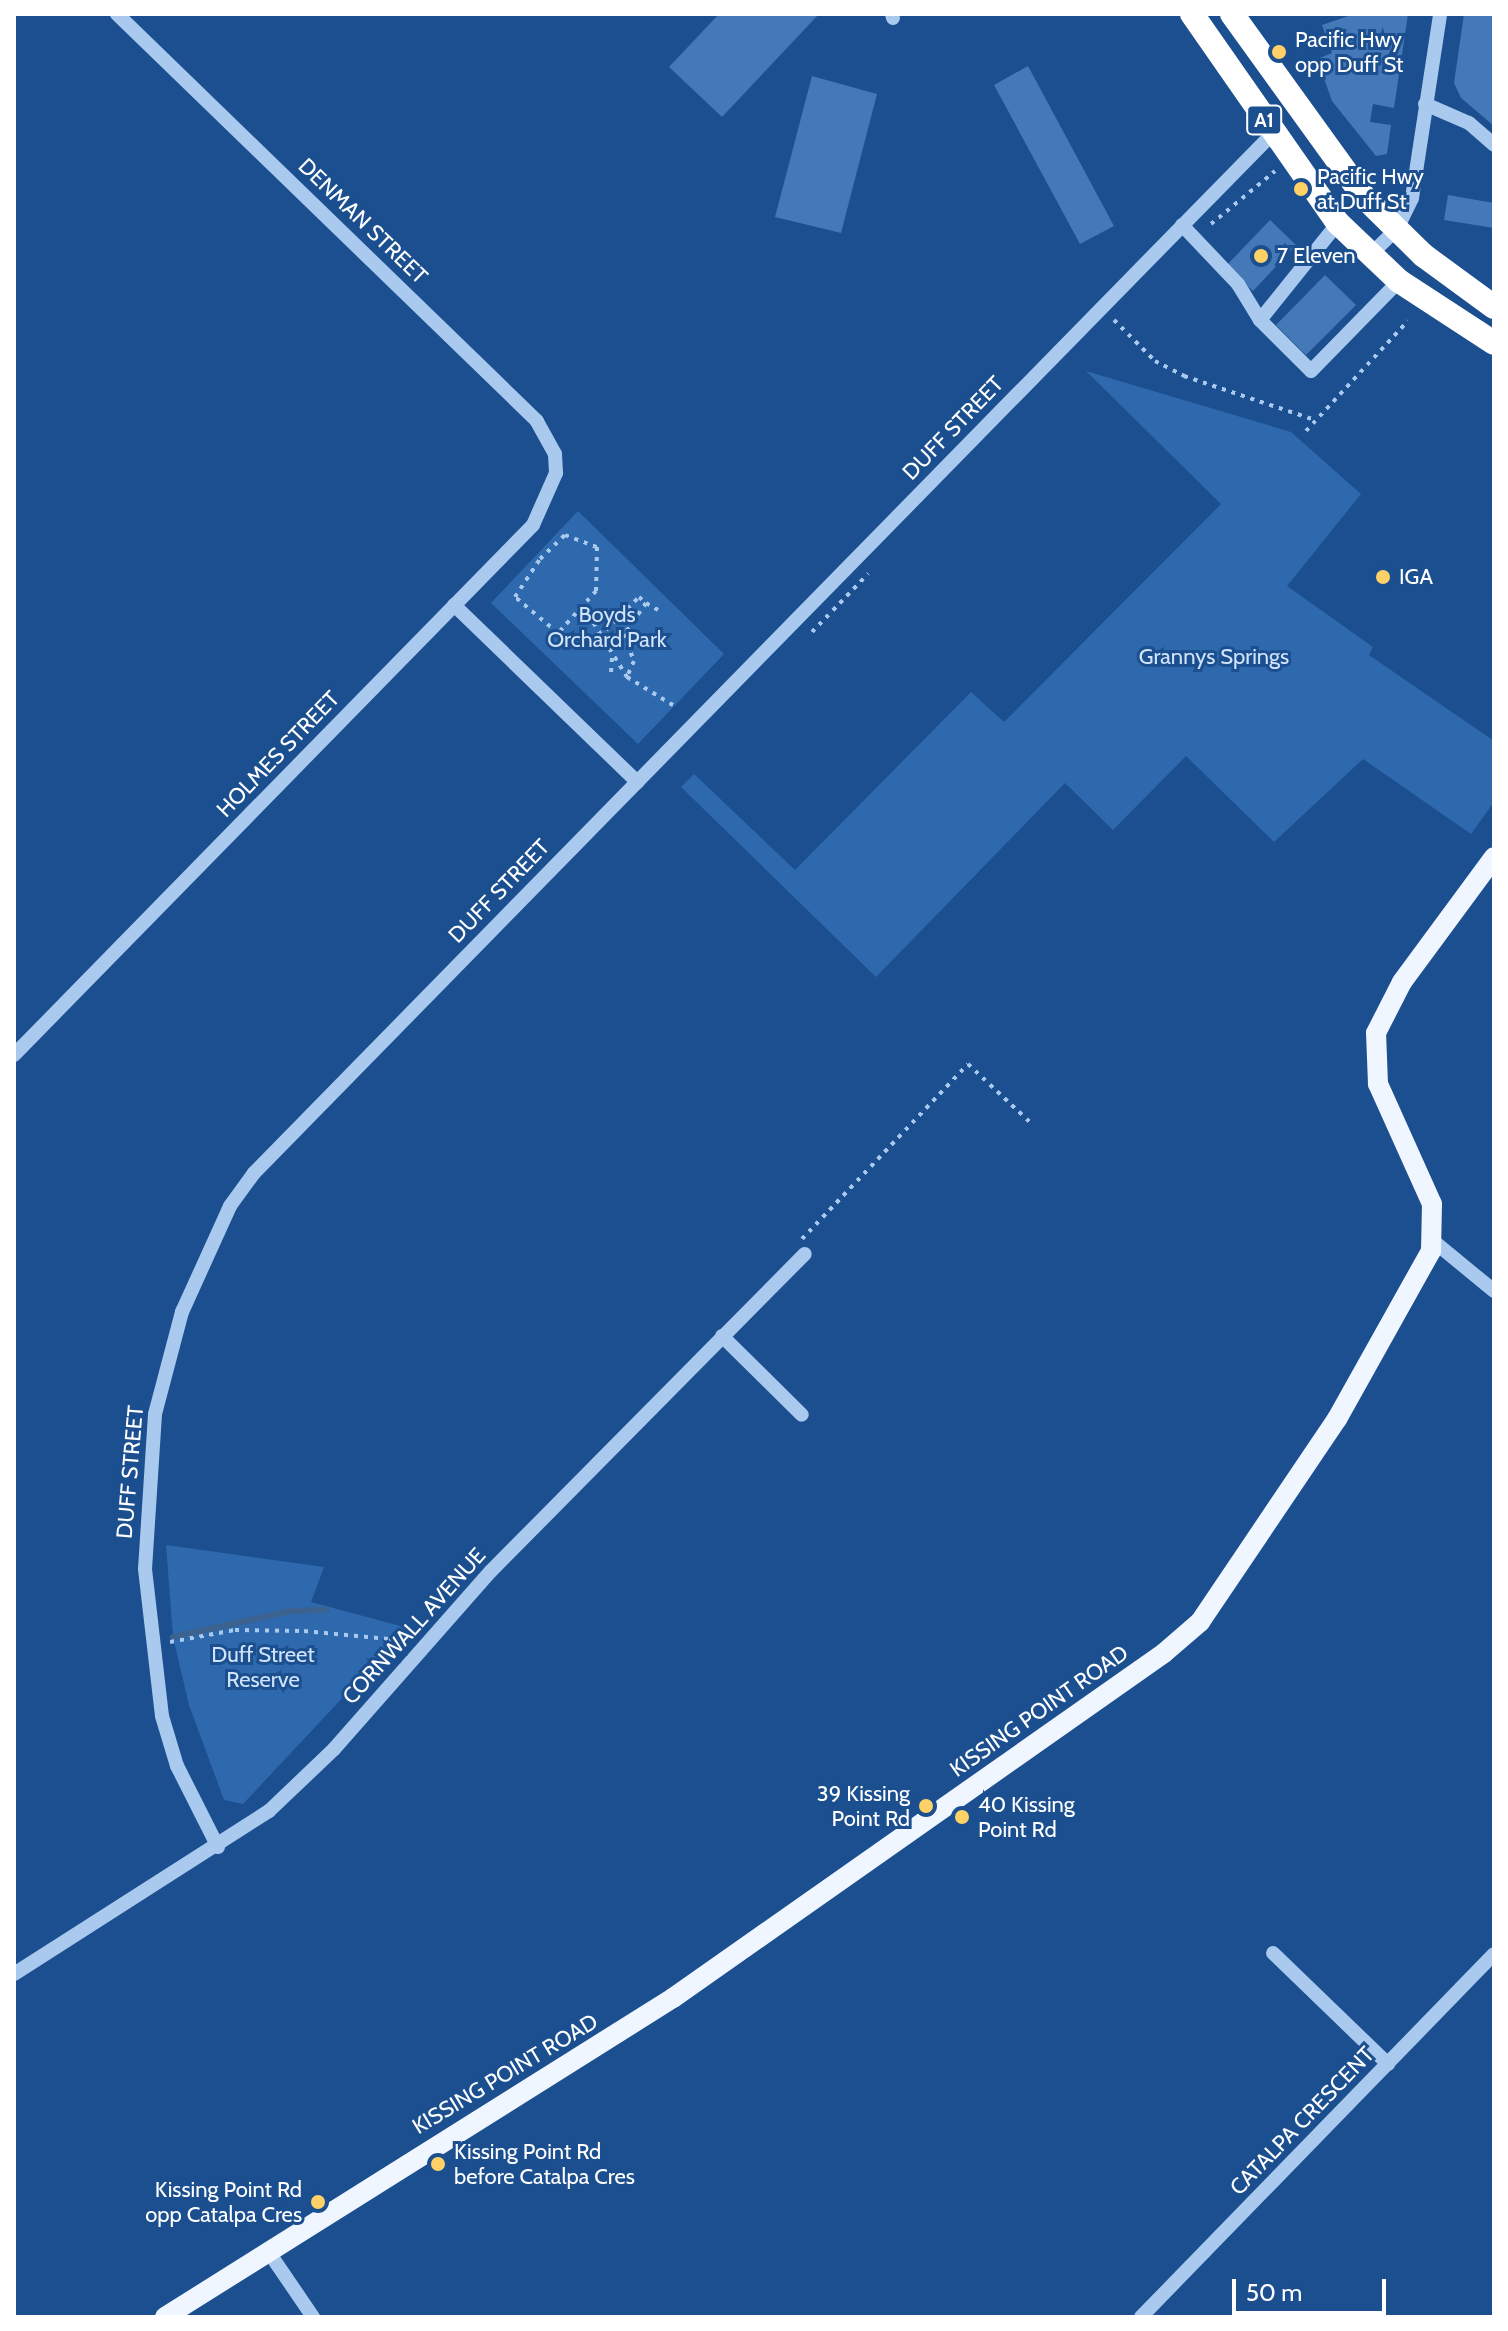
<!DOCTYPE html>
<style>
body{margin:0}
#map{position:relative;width:1508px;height:2331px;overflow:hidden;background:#1b4f8f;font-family:Cabin,sans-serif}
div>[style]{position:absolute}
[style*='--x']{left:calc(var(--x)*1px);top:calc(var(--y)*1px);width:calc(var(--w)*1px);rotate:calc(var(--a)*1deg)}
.green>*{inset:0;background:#2e69ad}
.stream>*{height:6px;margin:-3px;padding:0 3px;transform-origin:3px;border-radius:3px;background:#3c6290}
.building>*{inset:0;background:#4478b7}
.path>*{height:4px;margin-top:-2px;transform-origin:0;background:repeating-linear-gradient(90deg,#a9c9ee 0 4px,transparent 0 10px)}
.minor>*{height:14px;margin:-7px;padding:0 7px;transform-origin:7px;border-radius:7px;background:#a9c9ee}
.major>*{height:20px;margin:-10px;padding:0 10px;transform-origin:10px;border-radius:10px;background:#f0f6ff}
.highway>*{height:24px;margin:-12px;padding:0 12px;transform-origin:12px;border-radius:12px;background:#fff}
.dots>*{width:22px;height:22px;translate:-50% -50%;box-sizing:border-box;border:4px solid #1b4f8f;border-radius:50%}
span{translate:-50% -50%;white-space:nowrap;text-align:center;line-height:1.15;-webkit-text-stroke:6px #1b4f8f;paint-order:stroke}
.shield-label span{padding:2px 6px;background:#1b4f8f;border:2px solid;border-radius:6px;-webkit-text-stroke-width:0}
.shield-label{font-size:20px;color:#fff;font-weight:700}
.poi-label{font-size:22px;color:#fff}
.left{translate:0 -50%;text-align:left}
.right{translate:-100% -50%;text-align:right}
.street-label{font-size:22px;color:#fff}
.park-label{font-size:22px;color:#cfe3fa}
.frame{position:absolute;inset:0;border:16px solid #fff;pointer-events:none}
.scale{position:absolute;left:1232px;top:2279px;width:154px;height:36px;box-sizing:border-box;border:4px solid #fff;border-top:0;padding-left:10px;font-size:24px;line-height:28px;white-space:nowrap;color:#fff;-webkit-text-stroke:6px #1b4f8f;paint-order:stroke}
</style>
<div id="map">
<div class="green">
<div style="clip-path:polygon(1086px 371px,1291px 432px,1361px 494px,1287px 586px,1373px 647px,1369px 655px,1494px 741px,1494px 802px,1471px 834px,1363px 759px,1274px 842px,1186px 756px,1113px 830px,1065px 783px,876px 977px,681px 787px,694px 774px,795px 870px,971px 692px,1004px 722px,1221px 504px)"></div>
<div style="clip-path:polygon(578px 511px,724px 654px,638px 744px,491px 603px)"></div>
<div style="clip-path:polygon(166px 1545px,324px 1567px,311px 1602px,408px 1628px,243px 1804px,224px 1800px,189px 1705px,173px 1637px)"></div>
</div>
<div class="stream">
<div style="--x:173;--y:1637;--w:120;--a:-12.5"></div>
<div style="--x:290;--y:1611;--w:36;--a:-2"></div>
</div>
<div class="building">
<div style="clip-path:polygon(719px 14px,819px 14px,722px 117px,669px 67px)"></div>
<div style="clip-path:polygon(1354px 14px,1408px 14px,1394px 108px,1373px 104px,1370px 122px,1391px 125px,1387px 154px,1376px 156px,1332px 101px,1317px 59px,1332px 53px,1322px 25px)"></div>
<div style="clip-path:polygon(1464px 14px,1494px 14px,1494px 126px,1461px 98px,1454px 83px)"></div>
<div style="clip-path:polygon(1028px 66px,1114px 226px,1080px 244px,994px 85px)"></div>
<div style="clip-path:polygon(812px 76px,877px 94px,841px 233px,775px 217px)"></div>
<div style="clip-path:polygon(1448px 195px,1494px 203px,1494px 228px,1444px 220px)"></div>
<div style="clip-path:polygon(1270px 220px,1296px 245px,1253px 291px,1226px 266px)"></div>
<div style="clip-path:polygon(1325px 275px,1356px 305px,1306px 355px,1276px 325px)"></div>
</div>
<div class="path">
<div style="--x:1211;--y:224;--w:83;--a:-39.6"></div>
<div style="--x:1114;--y:320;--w:58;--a:45"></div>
<div style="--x:1155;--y:361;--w:33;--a:27"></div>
<div style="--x:1184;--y:376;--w:138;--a:18.6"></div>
<div style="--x:1306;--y:431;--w:150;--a:-47.2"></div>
<div style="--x:565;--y:535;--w:34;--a:21"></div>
<div style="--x:597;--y:547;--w:44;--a:91.3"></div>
<div style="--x:596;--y:591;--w:57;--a:132.1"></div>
<div style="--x:558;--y:633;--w:56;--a:-140.1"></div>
<div style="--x:515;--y:597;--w:45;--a:-56.7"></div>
<div style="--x:540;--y:559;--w:35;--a:-44"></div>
<div style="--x:646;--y:603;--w:14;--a:30"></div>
<div style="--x:583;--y:606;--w:84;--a:58.2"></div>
<div style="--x:627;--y:677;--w:57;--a:31.5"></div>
<div style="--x:812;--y:632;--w:81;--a:-46"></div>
<div style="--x:599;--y:637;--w:57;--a:-45"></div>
<div style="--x:639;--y:597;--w:9;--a:41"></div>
<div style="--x:646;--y:603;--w:38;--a:125"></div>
<div style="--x:624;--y:634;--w:29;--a:70"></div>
<div style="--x:634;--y:661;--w:17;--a:114"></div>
<div style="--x:611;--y:672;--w:16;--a:-86"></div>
<div style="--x:802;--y:1239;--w:241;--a:-46.5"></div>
<div style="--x:968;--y:1064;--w:88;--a:43.2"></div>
<div style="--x:170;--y:1642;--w:66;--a:-10.5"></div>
<div style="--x:235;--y:1630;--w:69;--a:0.8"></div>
<div style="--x:304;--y:1631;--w:85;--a:5.4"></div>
<div style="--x:389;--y:1639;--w:17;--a:24"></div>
</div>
<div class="minor">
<div style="--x:892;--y:14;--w:4;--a:76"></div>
<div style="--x:1425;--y:104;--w:48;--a:23.4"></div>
<div style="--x:1469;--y:123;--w:33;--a:41"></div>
<div style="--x:1182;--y:225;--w:81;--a:46.5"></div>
<div style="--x:1238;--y:284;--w:42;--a:58.6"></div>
<div style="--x:1260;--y:320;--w:72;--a:45"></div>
<div style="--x:1311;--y:371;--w:126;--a:-45.6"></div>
<div style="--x:1370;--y:255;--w:37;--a:-44"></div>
<div style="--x:1397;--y:229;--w:34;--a:-64"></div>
<div style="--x:1412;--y:198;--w:186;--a:-81.3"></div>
<div style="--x:1260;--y:320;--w:124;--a:-51.2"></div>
<div style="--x:454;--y:605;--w:255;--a:44"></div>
<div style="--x:14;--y:1055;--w:742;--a:-45.6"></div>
<div style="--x:533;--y:525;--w:57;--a:-66.1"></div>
<div style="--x:556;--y:473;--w:19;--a:-93"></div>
<div style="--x:555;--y:454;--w:38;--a:-119"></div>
<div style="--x:537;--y:421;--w:585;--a:-135.9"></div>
<div style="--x:1432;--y:1240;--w:80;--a:39.4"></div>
<div style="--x:722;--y:1336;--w:112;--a:44.6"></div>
<div style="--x:218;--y:1847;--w:91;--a:-116.8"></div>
<div style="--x:177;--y:1766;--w:52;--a:-106.7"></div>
<div style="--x:162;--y:1716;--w:148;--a:-96.6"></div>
<div style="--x:145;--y:1569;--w:155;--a:-86.3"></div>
<div style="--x:155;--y:1414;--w:106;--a:-75.2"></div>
<div style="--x:182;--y:1312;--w:116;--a:-65.6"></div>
<div style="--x:230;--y:1206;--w:41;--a:-54"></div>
<div style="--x:254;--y:1173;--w:1456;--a:-45.58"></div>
<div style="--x:1273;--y:1953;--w:160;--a:44"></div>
<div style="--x:14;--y:1974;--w:303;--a:-32.6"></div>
<div style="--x:269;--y:1811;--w:90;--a:-43.6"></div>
<div style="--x:334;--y:1749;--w:237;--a:-48.6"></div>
<div style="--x:491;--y:1571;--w:446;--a:-45.3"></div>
<div style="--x:268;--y:2251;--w:80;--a:55.7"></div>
<div style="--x:1141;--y:2317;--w:506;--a:-45.8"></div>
</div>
<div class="major">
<div style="--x:165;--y:2317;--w:600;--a:-32.13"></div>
<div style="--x:673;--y:1998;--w:600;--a:-35.09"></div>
<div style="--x:1164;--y:1653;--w:48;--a:-40.7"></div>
<div style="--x:1200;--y:1622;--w:245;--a:-56"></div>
<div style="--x:1337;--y:1419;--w:193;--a:-60.8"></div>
<div style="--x:1431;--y:1251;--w:47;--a:-88.8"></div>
<div style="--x:1432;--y:1204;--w:132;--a:-114.2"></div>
<div style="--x:1378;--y:1084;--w:51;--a:-92.2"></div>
<div style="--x:1376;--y:1033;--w:57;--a:-63"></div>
<div style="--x:1402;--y:982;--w:155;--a:-53.6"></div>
</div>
<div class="highway">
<div style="--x:1192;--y:14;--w:255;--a:55.1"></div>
<div style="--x:1338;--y:223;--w:84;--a:43.6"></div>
<div style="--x:1399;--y:281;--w:113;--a:33.1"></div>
<div style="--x:1232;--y:14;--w:226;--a:54.2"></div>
<div style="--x:1364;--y:197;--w:83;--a:44.5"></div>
<div style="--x:1423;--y:255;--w:88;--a:36.2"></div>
</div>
<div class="dots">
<div style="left:1279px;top:52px;background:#ffd166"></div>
<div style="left:1301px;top:189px;background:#ffd166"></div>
<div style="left:1261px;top:256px;background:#ffd166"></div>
<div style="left:1383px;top:577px;background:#ffd166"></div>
<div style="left:926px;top:1806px;background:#ffd166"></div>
<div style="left:962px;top:1817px;background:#ffd166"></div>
<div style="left:438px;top:2164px;background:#ffd166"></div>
<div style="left:318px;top:2202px;background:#ffd166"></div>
</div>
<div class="shield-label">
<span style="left:1264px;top:120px">A1</span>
</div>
<div class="poi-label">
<span class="left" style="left:1295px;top:52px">Pacific Hwy<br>opp Duff St</span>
<span class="left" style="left:1317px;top:189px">Pacific Hwy<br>at Duff St</span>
<span class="left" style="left:1277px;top:256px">7 Eleven</span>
<span class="left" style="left:1399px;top:577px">IGA</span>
<span class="right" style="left:910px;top:1806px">39 Kissing<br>Point Rd</span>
<span class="left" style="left:978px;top:1817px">40 Kissing<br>Point Rd</span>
<span class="left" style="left:454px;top:2164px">Kissing Point Rd<br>before Catalpa Cres</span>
<span class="right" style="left:302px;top:2202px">Kissing Point Rd<br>opp Catalpa Cres</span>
</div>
<div class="street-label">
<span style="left:363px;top:221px;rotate:44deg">DENMAN STREET</span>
<span style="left:953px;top:428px;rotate:-46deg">DUFF STREET</span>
<span style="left:278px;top:754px;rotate:-46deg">HOLMES STREET</span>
<span style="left:499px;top:891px;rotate:-46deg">DUFF STREET</span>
<span style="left:130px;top:1472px;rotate:-85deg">DUFF STREET</span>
<span style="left:414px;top:1626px;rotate:-48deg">CORNWALL AVENUE</span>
<span style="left:1039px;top:1711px;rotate:-35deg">KISSING POINT ROAD</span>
<span style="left:505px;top:2074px;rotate:-31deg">KISSING POINT ROAD</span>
<span style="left:1302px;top:2121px;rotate:-46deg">CATALPA CRESCENT</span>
</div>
<div class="park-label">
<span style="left:607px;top:627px">Boyds<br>Orchard Park</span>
<span style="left:1214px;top:657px">Grannys Springs</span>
<span style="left:263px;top:1667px">Duff Street<br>Reserve</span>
</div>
<div class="frame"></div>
<div class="scale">50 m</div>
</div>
